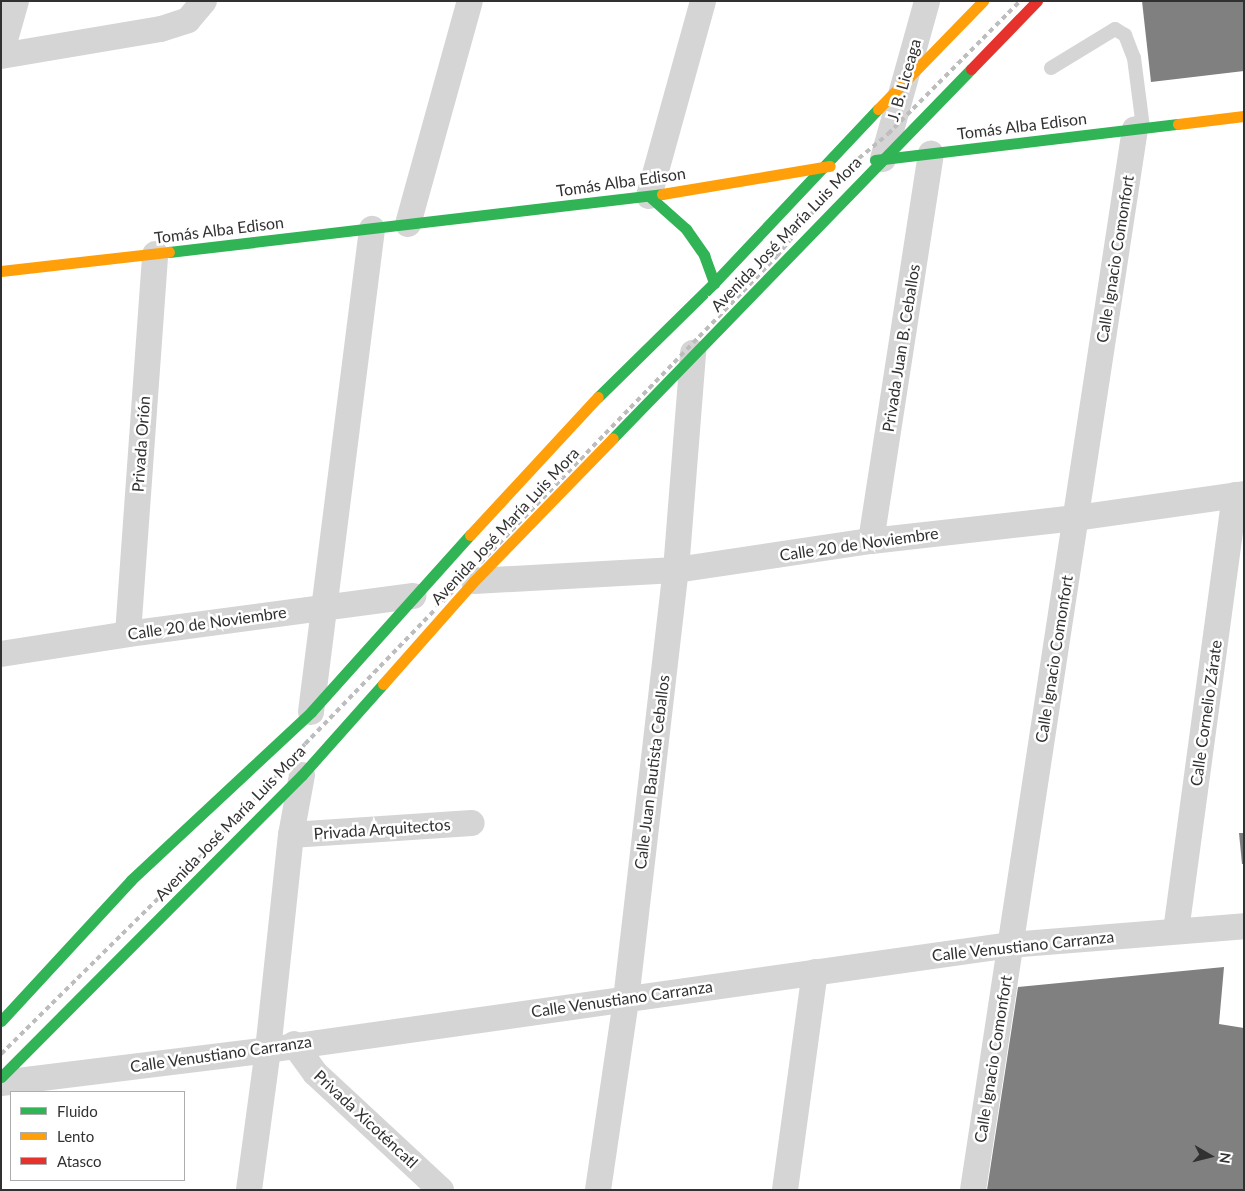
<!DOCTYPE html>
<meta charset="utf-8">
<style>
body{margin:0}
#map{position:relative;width:1245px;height:1191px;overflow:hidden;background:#fff;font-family:Lato,sans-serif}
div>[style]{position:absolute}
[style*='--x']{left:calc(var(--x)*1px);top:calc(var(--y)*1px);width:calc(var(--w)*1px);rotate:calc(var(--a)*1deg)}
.building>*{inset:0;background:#808080}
.lane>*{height:14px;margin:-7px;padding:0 7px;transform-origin:7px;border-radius:7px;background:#d5d5d5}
.street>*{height:26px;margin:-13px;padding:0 13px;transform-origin:13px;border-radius:13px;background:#d5d5d5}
.fast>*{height:11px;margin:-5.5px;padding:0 5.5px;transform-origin:5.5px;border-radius:5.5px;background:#30b455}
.slow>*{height:11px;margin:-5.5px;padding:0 5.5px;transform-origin:5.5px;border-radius:5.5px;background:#ff9f0a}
.jam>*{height:11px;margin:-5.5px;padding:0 5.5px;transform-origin:5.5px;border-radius:5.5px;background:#e5322d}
.rail>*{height:4px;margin-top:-2px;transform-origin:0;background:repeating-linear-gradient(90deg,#bdbdbd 0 5px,transparent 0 9px)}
span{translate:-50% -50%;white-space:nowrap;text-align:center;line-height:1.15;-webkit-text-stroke:5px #fff;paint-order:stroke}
.street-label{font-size:16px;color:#313131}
.frame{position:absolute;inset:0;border:2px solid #313131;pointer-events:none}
.legend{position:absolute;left:10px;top:1091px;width:175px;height:90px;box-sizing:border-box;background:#fff;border:1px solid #adadad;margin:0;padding:6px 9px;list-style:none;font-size:15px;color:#313131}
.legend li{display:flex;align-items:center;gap:10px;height:25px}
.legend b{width:25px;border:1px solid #adadad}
.north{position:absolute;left:1185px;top:1131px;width:50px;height:50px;-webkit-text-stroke:4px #fff;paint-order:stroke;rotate:98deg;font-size:14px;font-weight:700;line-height:20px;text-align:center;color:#313131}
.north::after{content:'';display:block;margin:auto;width:18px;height:22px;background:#313131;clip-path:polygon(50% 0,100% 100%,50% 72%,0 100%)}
</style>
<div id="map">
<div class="building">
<div style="clip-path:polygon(1142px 1px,1244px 1px,1244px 71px,1151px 82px)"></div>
<div style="clip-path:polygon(1239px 833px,1244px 833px,1244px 864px,1242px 864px)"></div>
<div style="clip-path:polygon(1224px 967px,1219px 1024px,1244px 1028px,1244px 1190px,987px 1190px,1018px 987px)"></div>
</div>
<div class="lane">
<div style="--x:1051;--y:68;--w:75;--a:-31.4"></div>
<div style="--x:1115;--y:29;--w:12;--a:31"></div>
<div style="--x:1125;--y:35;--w:25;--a:69"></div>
<div style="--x:1134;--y:58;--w:70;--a:82.6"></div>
</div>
<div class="street">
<div style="--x:1;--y:54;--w:55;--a:-74.2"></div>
<div style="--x:1;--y:56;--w:162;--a:-9.6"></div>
<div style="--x:161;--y:29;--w:28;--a:-18"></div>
<div style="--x:188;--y:20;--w:25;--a:-50"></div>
<div style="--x:883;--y:159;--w:164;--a:-74.4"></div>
<div style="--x:649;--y:196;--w:202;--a:-74.5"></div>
<div style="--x:408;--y:224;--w:231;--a:-74.5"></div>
<div style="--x:871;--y:541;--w:392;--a:-81.2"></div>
<div style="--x:474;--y:581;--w:202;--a:-3.1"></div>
<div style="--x:676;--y:570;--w:197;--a:-8.5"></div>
<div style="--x:871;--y:541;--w:206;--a:-6.4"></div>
<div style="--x:1076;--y:518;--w:170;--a:-8.1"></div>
<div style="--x:128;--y:634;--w:381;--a:-85.9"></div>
<div style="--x:1;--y:654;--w:129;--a:-8.9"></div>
<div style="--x:128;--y:634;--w:288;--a:-7.6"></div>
<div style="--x:311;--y:712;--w:487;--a:-82.8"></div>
<div style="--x:291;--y:835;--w:181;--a:-3.8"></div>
<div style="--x:1176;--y:931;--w:440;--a:-82.3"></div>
<div style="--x:294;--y:1044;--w:36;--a:54"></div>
<div style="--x:315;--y:1073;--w:172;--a:42.9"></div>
<div style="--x:1;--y:1083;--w:269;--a:-7"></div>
<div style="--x:268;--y:1050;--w:749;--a:-8.05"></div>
<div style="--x:1010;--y:945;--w:235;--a:-4.6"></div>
<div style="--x:249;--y:1190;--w:141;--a:-82.3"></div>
<div style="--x:268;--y:1050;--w:216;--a:-83.9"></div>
<div style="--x:291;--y:835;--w:61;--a:-79.6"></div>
<div style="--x:598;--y:1190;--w:192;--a:-81.6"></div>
<div style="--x:626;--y:1000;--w:433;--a:-83.4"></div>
<div style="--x:676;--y:570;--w:218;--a:-85.5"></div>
<div style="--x:785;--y:1190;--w:220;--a:-82.2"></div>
<div style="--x:973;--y:1190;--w:1073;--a:-81.32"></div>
</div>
<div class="fast">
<div style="--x:875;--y:160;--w:305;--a:-6.8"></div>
<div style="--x:649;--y:196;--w:50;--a:41.7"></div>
<div style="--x:686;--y:229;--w:32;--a:55"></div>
<div style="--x:704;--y:255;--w:30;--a:70"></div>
<div style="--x:169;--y:252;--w:496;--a:-6.7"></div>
<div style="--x:598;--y:397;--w:163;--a:-44.5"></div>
<div style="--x:714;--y:283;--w:239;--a:-46.7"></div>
<div style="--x:613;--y:438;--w:514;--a:-45.87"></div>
<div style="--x:1;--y:1021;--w:192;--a:-47.3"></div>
<div style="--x:131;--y:880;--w:246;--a:-43"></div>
<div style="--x:311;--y:712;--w:238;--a:-48.1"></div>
<div style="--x:1;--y:1077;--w:426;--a:-45.1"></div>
<div style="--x:302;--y:775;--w:122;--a:-48.3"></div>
</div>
<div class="slow">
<div style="--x:878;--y:109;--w:151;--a:-45.8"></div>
<div style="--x:1178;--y:124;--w:66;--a:-6.9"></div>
<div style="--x:662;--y:194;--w:170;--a:-9.5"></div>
<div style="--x:1;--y:271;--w:169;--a:-6.5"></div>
<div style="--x:470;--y:535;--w:188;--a:-47.2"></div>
<div style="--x:383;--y:684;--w:137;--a:-48.5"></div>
<div style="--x:474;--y:581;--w:199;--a:-45.8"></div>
</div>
<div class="jam">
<div style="--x:971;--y:69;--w:95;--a:-45.9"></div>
</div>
<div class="rail">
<div style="--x:1;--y:1054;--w:287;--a:-44.7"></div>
<div style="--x:205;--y:852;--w:147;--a:-47.2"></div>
<div style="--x:305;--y:744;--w:679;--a:-45.95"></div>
<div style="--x:777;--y:256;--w:119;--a:-50.8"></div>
<div style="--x:852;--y:164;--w:47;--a:-39.8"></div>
<div style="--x:888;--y:134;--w:187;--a:-45.2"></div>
</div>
<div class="street-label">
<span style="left:904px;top:80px;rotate:-74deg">J. B. Liceaga</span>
<span style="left:1022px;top:126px;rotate:-7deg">Tomás Alba Edison</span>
<span style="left:621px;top:182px;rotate:-8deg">Tomás Alba Edison</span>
<span style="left:219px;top:230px;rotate:-7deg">Tomás Alba Edison</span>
<span style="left:786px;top:234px;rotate:-46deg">Avenida José María Luis Mora</span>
<span style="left:1115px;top:259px;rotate:-81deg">Calle Ignacio Comonfort</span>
<span style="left:901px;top:348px;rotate:-81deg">Privada Juan B. Ceballos</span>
<span style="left:141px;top:444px;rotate:-86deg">Privada Orión</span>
<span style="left:505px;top:526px;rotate:-47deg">Avenida José María Luis Mora</span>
<span style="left:859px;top:544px;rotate:-8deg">Calle 20 de Noviembre</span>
<span style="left:207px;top:623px;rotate:-8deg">Calle 20 de Noviembre</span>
<span style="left:1054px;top:659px;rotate:-81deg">Calle Ignacio Comonfort</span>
<span style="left:1206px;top:713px;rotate:-82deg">Calle Cornelio Zárate</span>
<span style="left:652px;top:772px;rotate:-83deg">Calle Juan Bautista Ceballos</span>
<span style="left:230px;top:823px;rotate:-46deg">Avenida José María Luis Mora</span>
<span style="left:382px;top:829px;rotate:-4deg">Privada Arquitectos</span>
<span style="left:1023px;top:946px;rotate:-6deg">Calle Venustiano Carranza</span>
<span style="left:622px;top:999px;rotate:-8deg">Calle Venustiano Carranza</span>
<span style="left:221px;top:1054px;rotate:-8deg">Calle Venustiano Carranza</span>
<span style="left:993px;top:1059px;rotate:-81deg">Calle Ignacio Comonfort</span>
<span style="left:366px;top:1119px;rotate:43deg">Privada Xicoténcatl</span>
</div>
<div class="frame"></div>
<ul class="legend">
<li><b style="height:6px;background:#30b455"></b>Fluido</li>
<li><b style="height:6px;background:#ff9f0a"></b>Lento</li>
<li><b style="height:6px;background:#e5322d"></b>Atasco</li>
</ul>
<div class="north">N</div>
</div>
